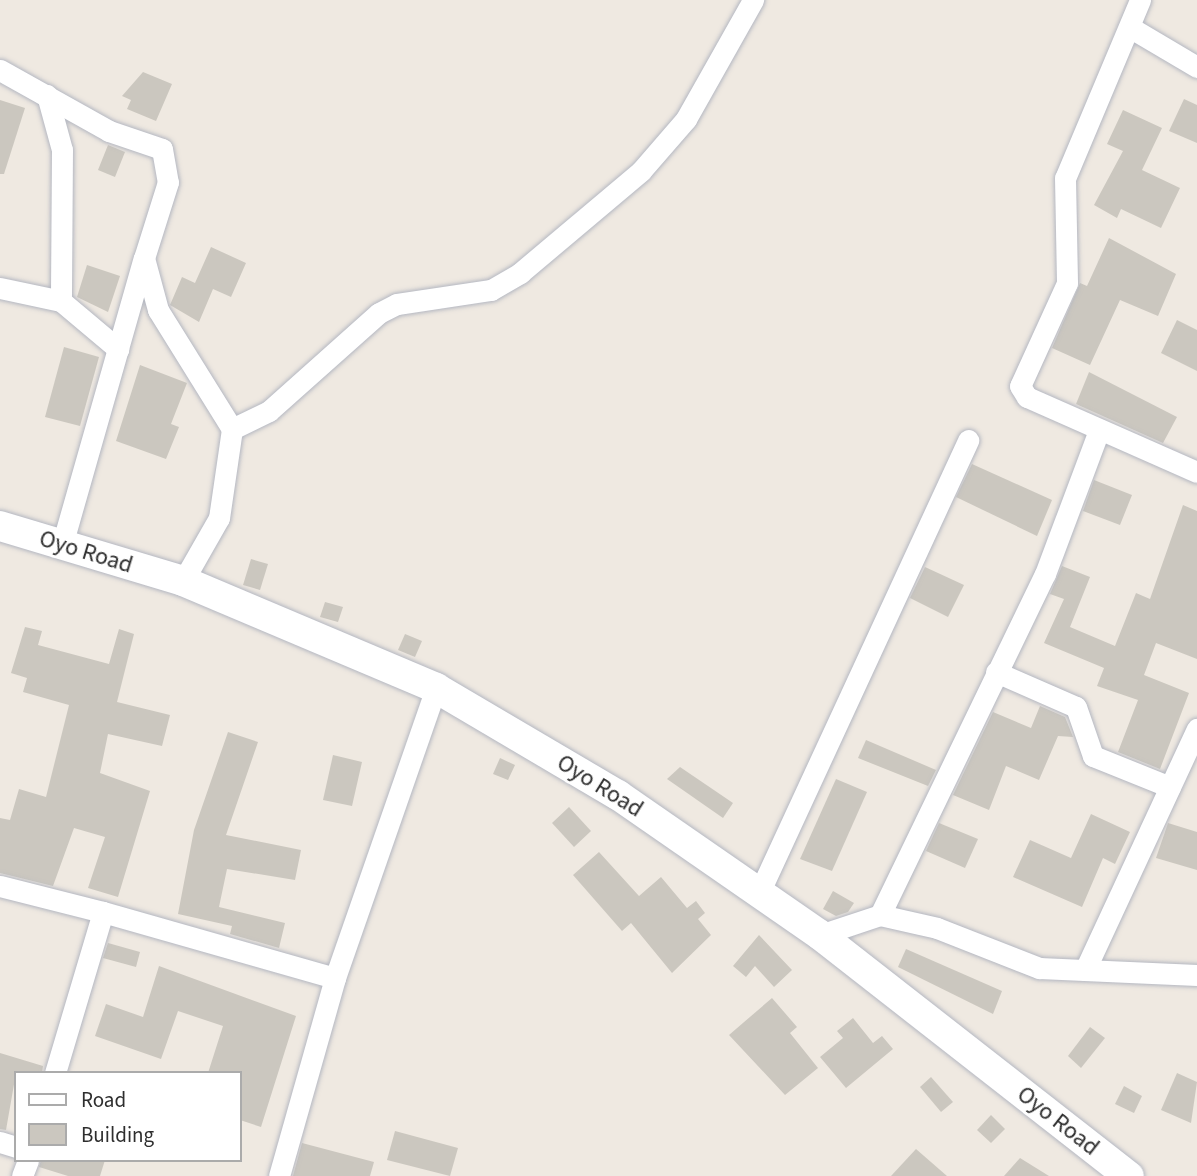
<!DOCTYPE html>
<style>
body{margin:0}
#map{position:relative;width:1197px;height:1176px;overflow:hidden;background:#efe9e1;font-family:"Source Sans 3",sans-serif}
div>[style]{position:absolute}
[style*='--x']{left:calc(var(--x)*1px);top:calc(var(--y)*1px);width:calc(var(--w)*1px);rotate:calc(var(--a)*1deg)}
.building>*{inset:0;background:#cbc7bf}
.roads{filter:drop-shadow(0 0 2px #b4b7c1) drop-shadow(0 0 2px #b4b7c1)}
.street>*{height:21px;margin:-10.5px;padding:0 10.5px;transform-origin:10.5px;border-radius:10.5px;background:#fff}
.secondary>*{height:30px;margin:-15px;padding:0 15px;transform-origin:15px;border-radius:15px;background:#fff}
span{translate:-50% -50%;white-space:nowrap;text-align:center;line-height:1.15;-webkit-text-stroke:5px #fff;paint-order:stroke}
.street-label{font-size:24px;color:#2e2e2e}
.legend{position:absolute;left:14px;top:1071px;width:228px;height:91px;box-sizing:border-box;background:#fff;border:2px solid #ababab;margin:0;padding:9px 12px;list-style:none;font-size:21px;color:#2e2e2e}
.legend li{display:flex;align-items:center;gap:14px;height:35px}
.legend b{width:35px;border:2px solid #ababab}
</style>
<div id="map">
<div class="building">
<div style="clip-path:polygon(143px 72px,172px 84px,156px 121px,127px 109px,131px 100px,122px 96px)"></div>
<div style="clip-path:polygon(1184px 99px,1197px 105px,1197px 143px,1169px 131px)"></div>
<div style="clip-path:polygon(0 100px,25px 108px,4px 174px,0 174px)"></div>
<div style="clip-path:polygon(1123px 110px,1162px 128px,1142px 170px,1180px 188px,1161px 228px,1121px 209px,1117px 218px,1094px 205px,1123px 151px,1107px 144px)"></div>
<div style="clip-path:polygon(108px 145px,125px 152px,115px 177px,98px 170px)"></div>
<div style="clip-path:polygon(1109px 238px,1176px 274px,1158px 316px,1120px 300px,1090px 365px,1052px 348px,1080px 283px,1087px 286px)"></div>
<div style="clip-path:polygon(211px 247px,246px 263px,231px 297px,213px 289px,199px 322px,170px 305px,182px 277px,195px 283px)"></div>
<div style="clip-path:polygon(87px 265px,120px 276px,108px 312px,77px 297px)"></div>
<div style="clip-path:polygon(1177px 320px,1197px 330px,1197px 371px,1161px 353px)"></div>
<div style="clip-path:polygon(64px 347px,99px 357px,80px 426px,45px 417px)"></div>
<div style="clip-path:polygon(140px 365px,187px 383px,171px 424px,179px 427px,166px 459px,116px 441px)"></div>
<div style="clip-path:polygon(1089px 372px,1177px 417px,1163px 443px,1076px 404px)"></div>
<div style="clip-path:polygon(972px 464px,1052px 500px,1037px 536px,956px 497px)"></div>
<div style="clip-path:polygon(1094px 480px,1132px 495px,1120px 525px,1083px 511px)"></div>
<div style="clip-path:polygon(1183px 505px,1197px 511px,1197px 659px,1156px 643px,1144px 675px,1189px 693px,1160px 769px,1118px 752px,1138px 700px,1097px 686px,1104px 668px,1044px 643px,1064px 599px,1050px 594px,1062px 566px,1090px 577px,1070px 627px,1115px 646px,1136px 593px,1150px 599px)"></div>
<div style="clip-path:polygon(251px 559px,268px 564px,260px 590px,243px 585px)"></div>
<div style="clip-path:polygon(925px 567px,964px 585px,948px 617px,910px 598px)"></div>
<div style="clip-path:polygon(325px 602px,343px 607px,338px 622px,320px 617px)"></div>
<div style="clip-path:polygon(25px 627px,42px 631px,38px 645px,109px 664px,119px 629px,134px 634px,117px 702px,170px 715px,162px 746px,108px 734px,100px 773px,150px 791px,118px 897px,88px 888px,105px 837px,74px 828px,53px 886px,0 873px,0 818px,10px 820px,19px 789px,46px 797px,69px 705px,23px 692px,27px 678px,11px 673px)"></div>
<div style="clip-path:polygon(405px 634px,422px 641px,415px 657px,398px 650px)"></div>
<div style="clip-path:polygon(1040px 706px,1065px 717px,1073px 737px,1058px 736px,1039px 780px,1006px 766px,989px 810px,953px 795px,993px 712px,1031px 728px)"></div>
<div style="clip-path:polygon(228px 732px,258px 742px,226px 835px,301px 850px,295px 880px,227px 869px,219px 907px,285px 923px,279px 948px,230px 934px,232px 926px,178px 914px,194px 830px)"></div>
<div style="clip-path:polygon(866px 740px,936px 770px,928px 786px,858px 758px)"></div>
<div style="clip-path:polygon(333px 755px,362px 762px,352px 806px,323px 800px)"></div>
<div style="clip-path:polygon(500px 758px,515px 765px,508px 780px,493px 774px)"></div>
<div style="clip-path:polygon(680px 767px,733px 803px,723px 818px,667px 779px)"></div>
<div style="clip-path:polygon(836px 779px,867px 792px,832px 871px,800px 859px)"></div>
<div style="clip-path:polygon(569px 807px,591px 831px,574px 847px,552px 823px)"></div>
<div style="clip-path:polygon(1091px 814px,1130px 832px,1115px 864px,1103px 858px,1082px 907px,1013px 877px,1030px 840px,1071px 858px)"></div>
<div style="clip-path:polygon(939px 823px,978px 839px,965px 868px,926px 851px)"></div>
<div style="clip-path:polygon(1168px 823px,1197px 832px,1197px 870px,1156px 858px)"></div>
<div style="clip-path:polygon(599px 852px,639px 896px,661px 877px,687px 908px,696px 901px,705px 913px,698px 919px,711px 935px,672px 973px,631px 923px,622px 931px,573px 875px)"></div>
<div style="clip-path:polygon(833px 891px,854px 903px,848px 912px,836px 916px,823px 909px)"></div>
<div style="clip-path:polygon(759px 935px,792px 970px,774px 987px,755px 966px,746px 977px,733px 966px)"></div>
<div style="clip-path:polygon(108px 943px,140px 952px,136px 967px,103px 958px)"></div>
<div style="clip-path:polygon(906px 949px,1002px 991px,993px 1014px,898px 967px)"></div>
<div style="clip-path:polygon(159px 966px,296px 1016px,261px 1127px,240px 1120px,240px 1073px,208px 1073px,223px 1026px,178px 1011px,161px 1059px,95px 1036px,106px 1004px,143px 1017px)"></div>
<div style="clip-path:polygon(772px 998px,797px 1027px,790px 1033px,818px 1068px,785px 1095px,729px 1035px)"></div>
<div style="clip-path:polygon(853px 1018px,873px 1043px,882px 1036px,893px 1049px,846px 1088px,820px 1057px,843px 1038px,837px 1031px)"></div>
<div style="clip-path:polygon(1090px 1027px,1105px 1038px,1081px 1068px,1068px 1056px)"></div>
<div style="clip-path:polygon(0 1053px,43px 1066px,42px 1073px,16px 1073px,6px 1130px,0 1129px)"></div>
<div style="clip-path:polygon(1177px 1073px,1197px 1082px,1191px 1123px,1161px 1110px)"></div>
<div style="clip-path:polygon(931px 1077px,953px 1102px,941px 1112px,920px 1087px)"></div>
<div style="clip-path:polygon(1124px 1086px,1142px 1096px,1134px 1113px,1115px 1104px)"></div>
<div style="clip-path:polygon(991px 1115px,1005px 1129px,991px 1143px,977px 1130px)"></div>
<div style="clip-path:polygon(395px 1131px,458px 1148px,450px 1176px,387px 1160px)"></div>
<div style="clip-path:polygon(302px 1143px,374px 1162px,370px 1176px,293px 1176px)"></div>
<div style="clip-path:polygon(916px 1149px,947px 1176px,891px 1176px)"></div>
<div style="clip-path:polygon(1020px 1158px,1049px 1176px,1004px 1176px)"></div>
<div style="clip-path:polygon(41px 1160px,105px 1160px,100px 1176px,68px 1176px,39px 1167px)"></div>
</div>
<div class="roads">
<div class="street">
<div style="--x:1140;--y:0;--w:193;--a:112.8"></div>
<div style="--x:1065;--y:178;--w:105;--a:88.9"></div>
<div style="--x:1067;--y:283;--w:113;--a:114.5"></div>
<div style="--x:1020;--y:386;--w:13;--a:58"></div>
<div style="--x:1027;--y:397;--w:186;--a:23.8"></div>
<div style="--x:1131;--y:28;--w:77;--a:30.6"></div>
<div style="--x:0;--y:70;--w:125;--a:29.2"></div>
<div style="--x:109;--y:131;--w:56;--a:18.8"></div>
<div style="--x:162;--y:149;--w:34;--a:80"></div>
<div style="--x:168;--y:182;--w:80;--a:107.5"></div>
<div style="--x:144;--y:258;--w:54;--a:74.9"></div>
<div style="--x:158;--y:310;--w:140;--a:58.1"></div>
<div style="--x:47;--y:95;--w:57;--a:74.7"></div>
<div style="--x:62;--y:150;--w:151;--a:90.4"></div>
<div style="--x:0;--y:288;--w:62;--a:12"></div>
<div style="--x:61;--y:301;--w:75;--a:40.1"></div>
<div style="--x:62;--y:545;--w:298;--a:-74.1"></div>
<div style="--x:183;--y:581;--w:73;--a:-60.3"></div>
<div style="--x:219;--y:518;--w:90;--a:-81.7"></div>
<div style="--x:232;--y:429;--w:41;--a:-25.9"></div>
<div style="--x:269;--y:411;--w:147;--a:-41.7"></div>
<div style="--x:379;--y:313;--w:20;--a:-27"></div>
<div style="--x:397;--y:304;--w:95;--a:-8.5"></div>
<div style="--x:491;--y:290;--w:34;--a:-30"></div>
<div style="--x:520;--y:273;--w:158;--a:-40.1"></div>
<div style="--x:641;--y:171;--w:69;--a:-49.1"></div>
<div style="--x:686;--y:119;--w:137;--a:-60.6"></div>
<div style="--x:996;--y:672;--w:87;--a:23.6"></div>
<div style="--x:1076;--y:707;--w:52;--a:70.9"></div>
<div style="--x:1093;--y:756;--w:83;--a:21.9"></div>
<div style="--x:0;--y:886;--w:106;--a:14.2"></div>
<div style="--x:759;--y:893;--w:499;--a:-65.2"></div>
<div style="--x:880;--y:915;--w:379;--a:-64.2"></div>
<div style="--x:1045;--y:574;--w:154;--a:-69.4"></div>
<div style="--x:820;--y:935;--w:63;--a:-18.4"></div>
<div style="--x:880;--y:915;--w:58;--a:12.8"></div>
<div style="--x:937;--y:928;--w:110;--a:21.4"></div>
<div style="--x:1039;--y:968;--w:158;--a:2.5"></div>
<div style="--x:1085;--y:970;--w:266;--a:-65.1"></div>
<div style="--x:55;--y:1073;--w:168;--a:-73.4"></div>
<div style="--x:103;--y:912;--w:241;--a:15.9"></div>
<div style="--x:0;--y:1142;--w:17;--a:17"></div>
<div style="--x:22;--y:1176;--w:17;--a:-69"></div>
<div style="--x:279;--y:1176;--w:206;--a:-74.2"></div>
<div style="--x:335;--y:978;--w:307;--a:-70.8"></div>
</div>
<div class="secondary">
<div style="--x:0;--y:526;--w:191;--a:16.7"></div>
<div style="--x:183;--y:581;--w:275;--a:22.9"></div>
<div style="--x:436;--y:688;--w:211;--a:30.5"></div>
<div style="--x:618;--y:795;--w:246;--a:34.7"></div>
<div style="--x:820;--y:935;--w:392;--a:38"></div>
</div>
</div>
<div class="street-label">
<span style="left:86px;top:552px;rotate:17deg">Oyo Road</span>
<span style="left:600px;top:786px;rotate:32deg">Oyo Road</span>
<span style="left:1058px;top:1121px;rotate:38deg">Oyo Road</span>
</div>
<ul class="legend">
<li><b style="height:9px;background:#fff"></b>Road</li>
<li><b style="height:19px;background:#cbc7bf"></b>Building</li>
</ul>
</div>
